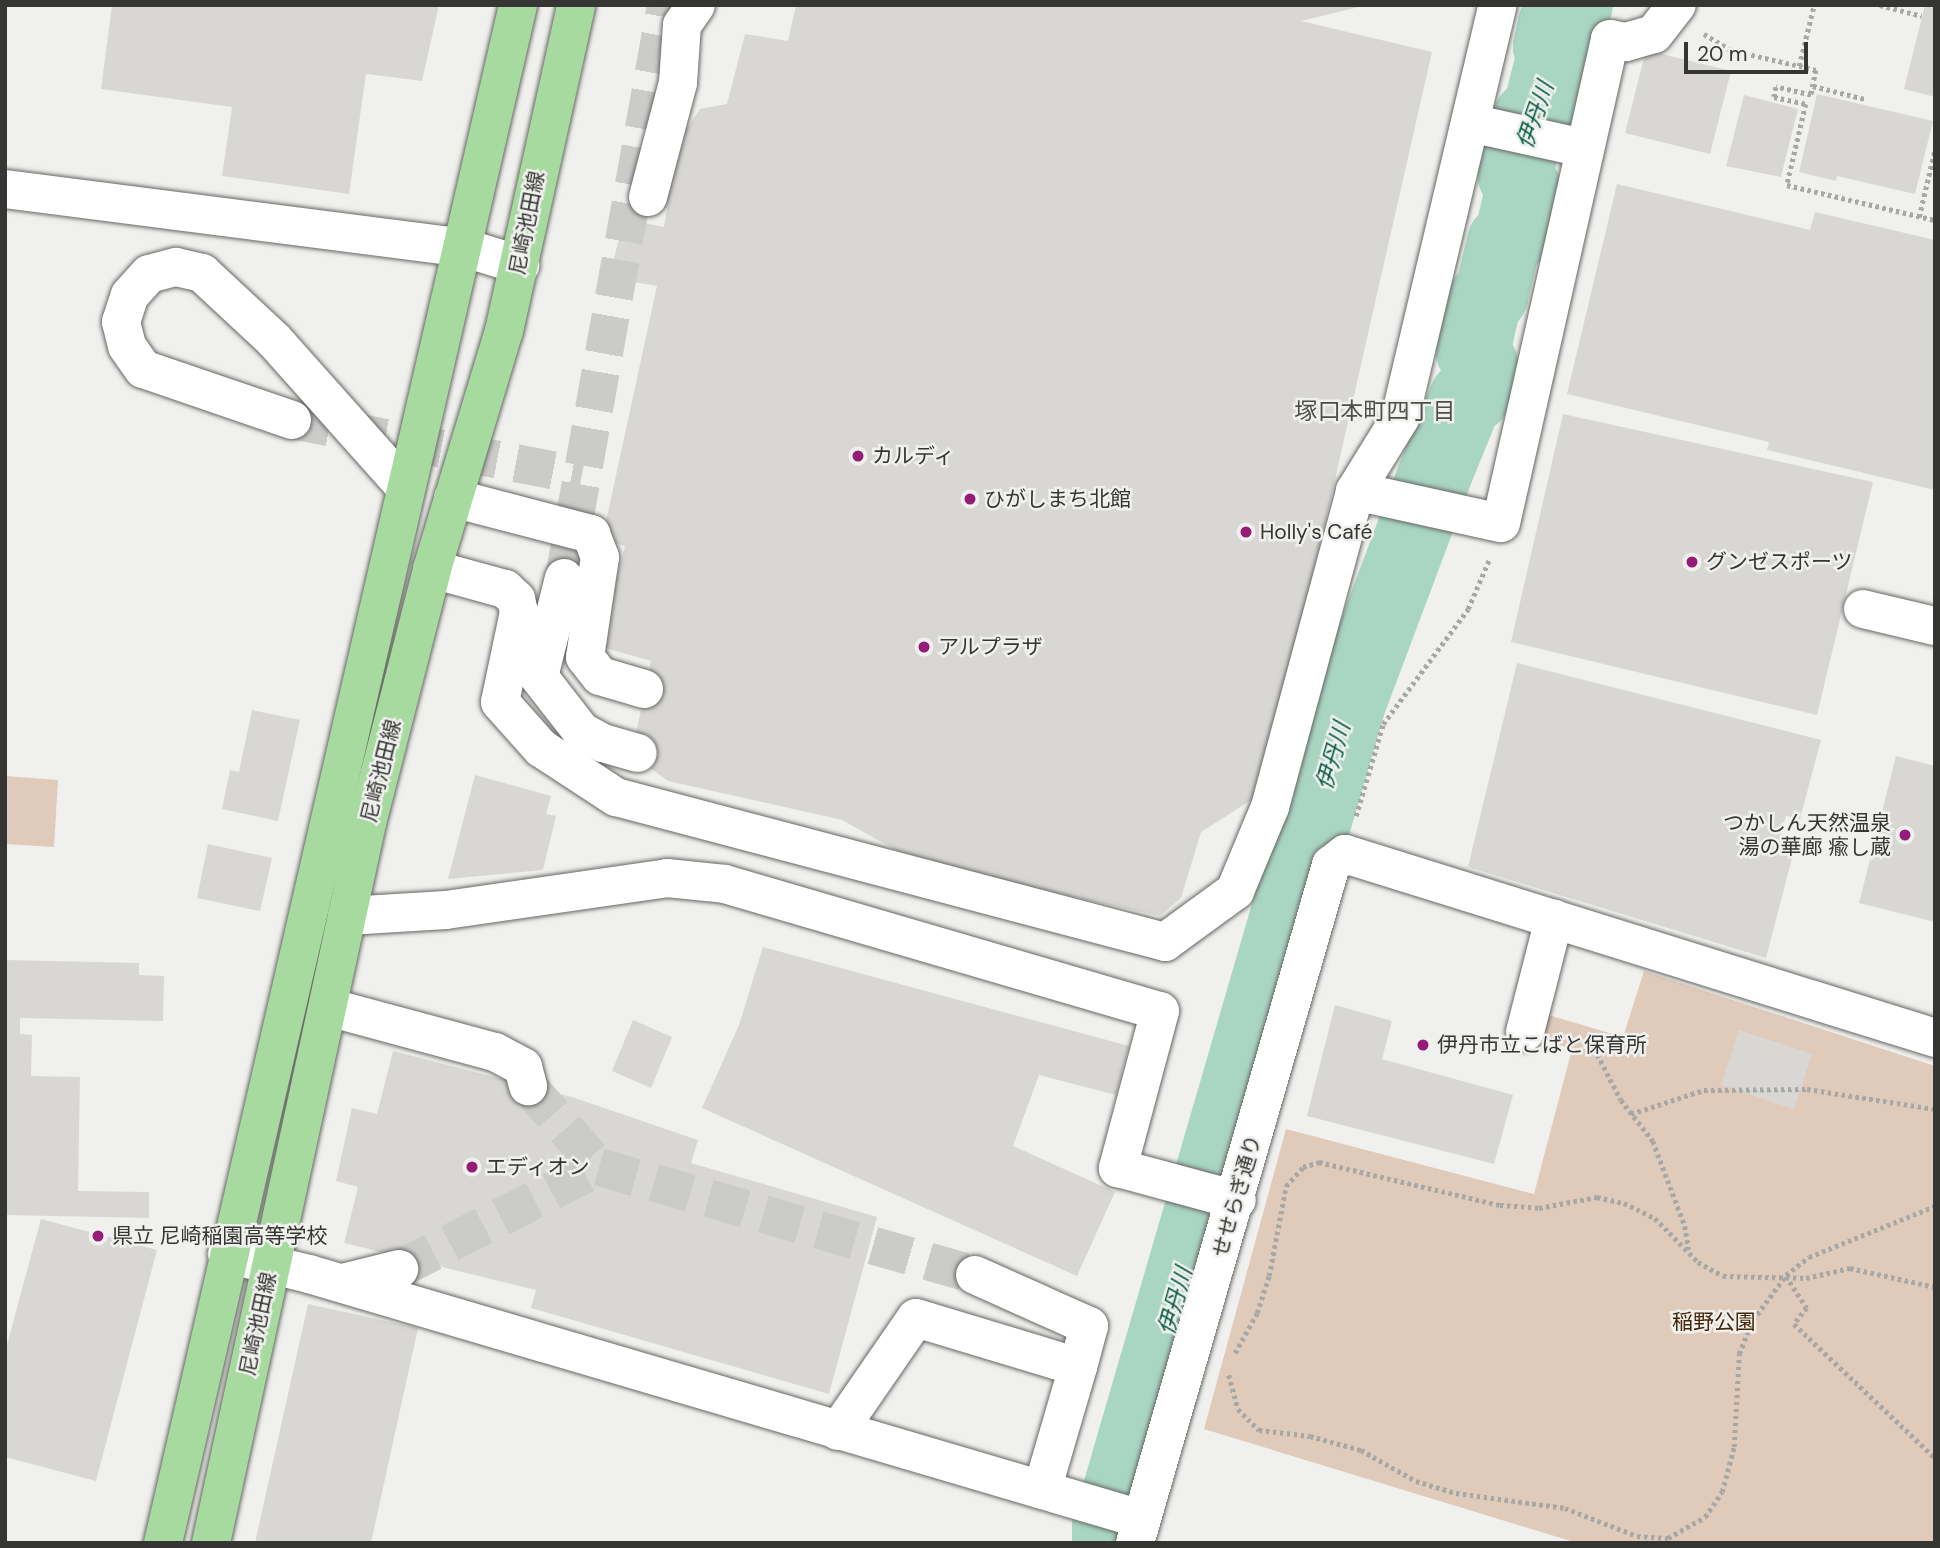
<!DOCTYPE html>
<meta charset="utf-8">
<style>
body{margin:0}
#map{position:relative;width:1940px;height:1548px;overflow:hidden;background:#f0f1ee;font-family:"DM Sans","Noto Sans JP",sans-serif}
div>[style]{position:absolute}
[style*='--x']{left:calc(var(--x)*1px);top:calc(var(--y)*1px);width:calc(var(--w)*1px);rotate:calc(var(--a)*1deg)}
.green>*{inset:0;background:#e0cbbb}
.river>*{height:74px;margin:-37px;padding:0 37px;transform-origin:37px;border-radius:37px;background:#a9d5c3}
.building>*{inset:0;background:#d8d7d4}
.minor-tunnel>*{height:38px;margin-top:-19px;transform-origin:0;background:repeating-linear-gradient(90deg,#cbcbc9 0 38px,transparent 0 57px)}
.path>*{height:4.5px;margin-top:-2.25px;transform-origin:0;background:repeating-linear-gradient(90deg,#a7a7a5 0 3.5px,transparent 0 7px)}
.roads{filter:drop-shadow(0 0 2px #666764) drop-shadow(0 0 2px #666764)}
.minor>*{height:38px;margin:-19px;padding:0 19px;transform-origin:19px;border-radius:19px;background:#fff}
.major>*{height:38px;margin:-19px;padding:0 19px;transform-origin:19px;border-radius:19px;background:#a6da9e}
.dots>*{width:19px;height:19px;translate:-50% -50%;box-sizing:border-box;border:4px solid #f0f1ee;border-radius:50%}
span{translate:-50% -50%;white-space:nowrap;text-align:center;line-height:1.15;-webkit-text-stroke:5px #f0f1ee;paint-order:stroke}
.street-label{font-size:21px;color:#353534}
.poi-label{font-size:21px;color:#353534}
.left{translate:0 -50%;text-align:left}
.right{translate:-100% -50%;text-align:right}
.park-label{font-size:21px;color:#462605}
.water-label{font-size:23px;color:#085c45;font-style:italic}
.neighbourhood-label{font-size:23px;color:#4e4e4c}
.frame{position:absolute;inset:0;border:7px solid #353534;pointer-events:none}
.scale{position:absolute;left:1684px;top:42px;width:124px;height:32px;box-sizing:border-box;border:4px solid #353534;border-top:0;padding-left:9px;font-size:21px;line-height:24px;white-space:nowrap;color:#353534;-webkit-text-stroke:5px #f0f1ee;paint-order:stroke}
</style>
<div id="map">
<div class="green">
<div style="clip-path:polygon(5px 776px,58px 780px,54px 847px,5px 844px)"></div>
<div style="clip-path:polygon(1644px 971px,1935px 1066px,1935px 1543px,1577px 1543px,1204px 1429px,1286px 1129px,1534px 1194px,1572px 1049px,1539px 1039px,1545px 1014px,1623px 1037px)"></div>
</div>
<div class="river">
<div style="--x:1109;--y:1543;--w:16;--a:-90"></div>
<div style="--x:1109;--y:1527;--w:858;--a:-73.76"></div>
<div style="--x:1349;--y:703;--w:239;--a:-69.4"></div>
<div style="--x:1433;--y:479;--w:87;--a:-67.8"></div>
<div style="--x:1466;--y:398;--w:7;--a:-16"></div>
<div style="--x:1473;--y:396;--w:33;--a:-76"></div>
<div style="--x:1481;--y:364;--w:14;--a:-124"></div>
<div style="--x:1473;--y:352;--w:54;--a:-77.2"></div>
<div style="--x:1485;--y:299;--w:7;--a:-27"></div>
<div style="--x:1491;--y:296;--w:56;--a:-76.5"></div>
<div style="--x:1504;--y:242;--w:8;--a:-30"></div>
<div style="--x:1511;--y:238;--w:53;--a:-77"></div>
<div style="--x:1523;--y:186;--w:13;--a:-129"></div>
<div style="--x:1515;--y:176;--w:60;--a:-75.5"></div>
<div style="--x:1530;--y:118;--w:10;--a:-29"></div>
<div style="--x:1539;--y:113;--w:61;--a:-75.7"></div>
<div style="--x:1554;--y:54;--w:8;--a:-120"></div>
<div style="--x:1550;--y:47;--w:24;--a:-78"></div>
<div style="--x:1555;--y:24;--w:28;--a:-42"></div>
</div>
<div class="building">
<div style="clip-path:polygon(112px 5px,439px 5px,422px 81px,366px 74px,349px 194px,222px 176px,232px 107px,101px 89px)"></div>
<div style="clip-path:polygon(796px 5px,1367px 5px,1301px 21px,1432px 52px,1264px 792px,1201px 832px,1181px 898px,1160px 916px,919px 863px,842px 820px,668px 781px,646px 765px,635px 739px,651px 661px,598px 646px,625px 546px,602px 540px,657px 286px,609px 278px,624px 219px,664px 227px,667px 208px,652px 205px,669px 124px,687px 128px,700px 109px,727px 104px,745px 34px,788px 41px)"></div>
<div style="clip-path:polygon(1925px 5px,1935px 5px,1935px 97px,1904px 89px)"></div>
<div style="clip-path:polygon(1646px 50px,1731px 71px,1710px 154px,1625px 133px)"></div>
<div style="clip-path:polygon(1817px 94px,1933px 121px,1915px 194px,1837px 176px,1836px 181px,1799px 172px)"></div>
<div style="clip-path:polygon(1744px 95px,1798px 109px,1781px 177px,1726px 166px)"></div>
<div style="clip-path:polygon(1617px 184px,1810px 230px,1815px 212px,1935px 240px,1935px 490px,1767px 450px,1769px 442px,1567px 394px)"></div>
<div style="clip-path:polygon(1563px 414px,1873px 482px,1817px 715px,1511px 642px)"></div>
<div style="clip-path:polygon(1517px 663px,1821px 740px,1800px 819px,1786px 816px,1780px 838px,1796px 843px,1766px 958px,1468px 867px)"></div>
<div style="clip-path:polygon(252px 710px,300px 720px,278px 821px,222px 809px,230px 770px,239px 772px)"></div>
<div style="clip-path:polygon(1896px 756px,1935px 766px,1935px 922px,1859px 903px)"></div>
<div style="clip-path:polygon(475px 775px,551px 796px,546px 814px,556px 816px,543px 870px,448px 879px)"></div>
<div style="clip-path:polygon(208px 844px,272px 858px,260px 911px,197px 898px)"></div>
<div style="clip-path:polygon(763px 947px,1129px 1046px,1116px 1095px,1039px 1075px,1013px 1146px,1115px 1192px,1077px 1276px,702px 1108px,739px 1025px)"></div>
<div style="clip-path:polygon(5px 960px,139px 963px,139px 975px,164px 976px,163px 1021px,20px 1018px,20px 1034px,32px 1035px,31px 1076px,80px 1077px,78px 1191px,149px 1192px,149px 1218px,5px 1215px)"></div>
<div style="clip-path:polygon(1335px 1005px,1392px 1021px,1382px 1059px,1513px 1095px,1494px 1164px,1307px 1116px)"></div>
<div style="clip-path:polygon(633px 1020px,672px 1037px,651px 1088px,612px 1071px)"></div>
<div style="clip-path:polygon(1739px 1030px,1812px 1054px,1794px 1109px,1721px 1085px)"></div>
<div style="clip-path:polygon(393px 1051px,572px 1097px,698px 1140px,691px 1163px,877px 1217px,829px 1394px,531px 1308px,536px 1290px,344px 1243px,358px 1187px,336px 1181px,352px 1108px,377px 1114px)"></div>
<div style="clip-path:polygon(41px 1219px,157px 1250px,96px 1481px,5px 1457px,5px 1352px)"></div>
<div style="clip-path:polygon(308px 1304px,418px 1328px,371px 1543px,255px 1543px)"></div>
</div>
<div class="minor-tunnel">
<div style="--x:292;--y:420;--w:295;--a:10.9"></div>
<div style="--x:564;--y:578;--w:582;--a:-79.91"></div>
<div style="--x:528;--y:1086;--w:108;--a:48.8"></div>
<div style="--x:599;--y:1167;--w:391;--a:16"></div>
<div style="--x:399;--y:1269;--w:225;--a:-27"></div>
</div>
<div class="path">
<div style="--x:1880;--y:5;--w:43;--a:14.7"></div>
<div style="--x:1704;--y:34;--w:31;--a:31"></div>
<div style="--x:1731;--y:50;--w:87;--a:13.2"></div>
<div style="--x:1816;--y:70;--w:25;--a:101"></div>
<div style="--x:1811;--y:95;--w:36;--a:-167"></div>
<div style="--x:1776;--y:87;--w:10;--a:101"></div>
<div style="--x:1774;--y:97;--w:33;--a:12"></div>
<div style="--x:1806;--y:104;--w:83;--a:103.2"></div>
<div style="--x:1787;--y:185;--w:152;--a:13.3"></div>
<div style="--x:1799;--y:66;--w:63;--a:-76.2"></div>
<div style="--x:1813;--y:86;--w:54;--a:14"></div>
<div style="--x:1919;--y:217;--w:70;--a:-76.8"></div>
<div style="--x:1356;--y:816;--w:96;--a:-73.6"></div>
<div style="--x:1383;--y:724;--w:143;--a:-53.5"></div>
<div style="--x:1468;--y:609;--w:53;--a:-66.8"></div>
<div style="--x:1591;--y:1042;--w:65;--a:62.7"></div>
<div style="--x:1621;--y:1100;--w:52;--a:52"></div>
<div style="--x:1653;--y:1141;--w:91;--a:69.4"></div>
<div style="--x:1685;--y:1226;--w:24;--a:81"></div>
<div style="--x:1631;--y:1114;--w:77;--a:-18.2"></div>
<div style="--x:1704;--y:1090;--w:103;--a:-0.6"></div>
<div style="--x:1807;--y:1089;--w:130;--a:8.9"></div>
<div style="--x:1786;--y:1276;--w:38;--a:57"></div>
<div style="--x:1807;--y:1308;--w:21;--a:129"></div>
<div style="--x:1794;--y:1324;--w:195;--a:43.5"></div>
<div style="--x:1235;--y:1353;--w:46;--a:-61.2"></div>
<div style="--x:1257;--y:1313;--w:39;--a:-72"></div>
<div style="--x:1269;--y:1276;--w:92;--a:-79.3"></div>
<div style="--x:1286;--y:1186;--w:25;--a:-48"></div>
<div style="--x:1303;--y:1167;--w:17;--a:-17"></div>
<div style="--x:1319;--y:1162;--w:186;--a:13.4"></div>
<div style="--x:1500;--y:1205;--w:39;--a:4"></div>
<div style="--x:1539;--y:1208;--w:59;--a:-10.7"></div>
<div style="--x:1597;--y:1197;--w:28;--a:13"></div>
<div style="--x:1624;--y:1203;--w:34;--a:26"></div>
<div style="--x:1655;--y:1218;--w:62;--a:45.7"></div>
<div style="--x:1698;--y:1262;--w:29;--a:29"></div>
<div style="--x:1723;--y:1276;--w:83;--a:1.4"></div>
<div style="--x:1806;--y:1278;--w:45;--a:-12.8"></div>
<div style="--x:1850;--y:1268;--w:87;--a:12.6"></div>
<div style="--x:1229;--y:1375;--w:35;--a:75"></div>
<div style="--x:1238;--y:1409;--w:30;--a:45"></div>
<div style="--x:1259;--y:1430;--w:51;--a:6.7"></div>
<div style="--x:1310;--y:1436;--w:53;--a:15.4"></div>
<div style="--x:1361;--y:1450;--w:63;--a:29.4"></div>
<div style="--x:1416;--y:1481;--w:42;--a:16.7"></div>
<div style="--x:1456;--y:1493;--w:110;--a:7.8"></div>
<div style="--x:1565;--y:1508;--w:77;--a:21.3"></div>
<div style="--x:1637;--y:1536;--w:31;--a:4"></div>
<div style="--x:1668;--y:1538;--w:43;--a:-29.6"></div>
<div style="--x:1705;--y:1517;--w:30;--a:-56"></div>
<div style="--x:1722;--y:1492;--w:47;--a:-75.1"></div>
<div style="--x:1734;--y:1447;--w:93;--a:-86.9"></div>
<div style="--x:1739;--y:1354;--w:37;--a:-68"></div>
<div style="--x:1753;--y:1320;--w:56;--a:-53.7"></div>
<div style="--x:1786;--y:1275;--w:29;--a:-38"></div>
<div style="--x:1809;--y:1257;--w:136;--a:-22"></div>
</div>
<div class="roads">
<div class="minor">
<div style="--x:1470;--y:123;--w:117;--a:12.4"></div>
<div style="--x:5;--y:189;--w:464;--a:7.3"></div>
<div style="--x:465;--y:248;--w:58;--a:17.2"></div>
<div style="--x:648;--y:197;--w:118;--a:-75.3"></div>
<div style="--x:678;--y:83;--w:58;--a:-86.1"></div>
<div style="--x:682;--y:25;--w:24;--a:-55"></div>
<div style="--x:292;--y:420;--w:157;--a:-161.1"></div>
<div style="--x:143;--y:369;--w:28;--a:-125"></div>
<div style="--x:127;--y:346;--w:25;--a:-104"></div>
<div style="--x:121;--y:322;--w:28;--a:-72"></div>
<div style="--x:130;--y:295;--w:28;--a:-48"></div>
<div style="--x:149;--y:274;--w:28;--a:-15"></div>
<div style="--x:176;--y:267;--w:27;--a:13"></div>
<div style="--x:202;--y:273;--w:98;--a:42.9"></div>
<div style="--x:274;--y:340;--w:195;--a:48.3"></div>
<div style="--x:1355;--y:491;--w:149;--a:12.4"></div>
<div style="--x:1501;--y:523;--w:496;--a:-77.3"></div>
<div style="--x:1610;--y:39;--w:16;--a:11"></div>
<div style="--x:1626;--y:42;--w:29;--a:-16"></div>
<div style="--x:1654;--y:34;--w:37;--a:-52"></div>
<div style="--x:453;--y:498;--w:143;--a:14.6"></div>
<div style="--x:591;--y:534;--w:25;--a:69"></div>
<div style="--x:600;--y:557;--w:101;--a:98.5"></div>
<div style="--x:585;--y:657;--w:24;--a:52"></div>
<div style="--x:600;--y:676;--w:46;--a:16.5"></div>
<div style="--x:432;--y:569;--w:76;--a:15.3"></div>
<div style="--x:505;--y:589;--w:15;--a:42"></div>
<div style="--x:516;--y:599;--w:13;--a:77"></div>
<div style="--x:519;--y:612;--w:92;--a:101.9"></div>
<div style="--x:500;--y:702;--w:62;--a:48.3"></div>
<div style="--x:541;--y:748;--w:90;--a:33.2"></div>
<div style="--x:616;--y:797;--w:568;--a:14.79"></div>
<div style="--x:1165;--y:942;--w:87;--a:-36.1"></div>
<div style="--x:1235;--y:891;--w:91;--a:-67.4"></div>
<div style="--x:1270;--y:807;--w:327;--a:-74.9"></div>
<div style="--x:1355;--y:491;--w:86;--a:-58.3"></div>
<div style="--x:1400;--y:418;--w:424;--a:-76.7"></div>
<div style="--x:564;--y:578;--w:102;--a:104.2"></div>
<div style="--x:539;--y:677;--w:68;--a:52.1"></div>
<div style="--x:581;--y:731;--w:25;--a:29"></div>
<div style="--x:603;--y:743;--w:36;--a:16"></div>
<div style="--x:1863;--y:609;--w:74;--a:13.3"></div>
<div style="--x:347;--y:916;--w:99;--a:-3.5"></div>
<div style="--x:446;--y:910;--w:223;--a:-8.2"></div>
<div style="--x:667;--y:878;--w:58;--a:5.9"></div>
<div style="--x:725;--y:884;--w:453;--a:16.3"></div>
<div style="--x:1160;--y:1011;--w:163;--a:105"></div>
<div style="--x:1118;--y:1168;--w:123;--a:15.1"></div>
<div style="--x:328;--y:1007;--w:173;--a:15.1"></div>
<div style="--x:495;--y:1052;--w:32;--a:28"></div>
<div style="--x:523;--y:1067;--w:20;--a:75"></div>
<div style="--x:1525;--y:1032;--w:117;--a:-75.6"></div>
<div style="--x:227;--y:1254;--w:84;--a:13.7"></div>
<div style="--x:309;--y:1274;--w:867;--a:16.41"></div>
<div style="--x:975;--y:1275;--w:125;--a:24.1"></div>
<div style="--x:1089;--y:1326;--w:42;--a:105"></div>
<div style="--x:343;--y:1283;--w:58;--a:-14"></div>
<div style="--x:838;--y:1431;--w:137;--a:-55.4"></div>
<div style="--x:916;--y:1318;--w:169;--a:16.8"></div>
<div style="--x:1078;--y:1367;--w:128;--a:106.3"></div>
<div style="--x:1135;--y:1543;--w:706;--a:-73.88"></div>
<div style="--x:1331;--y:865;--w:18;--a:-38"></div>
<div style="--x:1345;--y:854;--w:618;--a:17.32"></div>
</div>
<div class="major">
<div style="--x:163;--y:1543;--w:1578;--a:-77"></div>
<div style="--x:211;--y:1543;--w:737;--a:-77.77"></div>
<div style="--x:367;--y:823;--w:262;--a:-75.6"></div>
<div style="--x:432;--y:569;--w:249;--a:-73.2"></div>
<div style="--x:504;--y:331;--w:334;--a:-77.5"></div>
</div>
</div>
<div class="dots">
<div style="left:858px;top:456px;background:#951d79"></div>
<div style="left:970px;top:499px;background:#951d79"></div>
<div style="left:1246px;top:532px;background:#951d79"></div>
<div style="left:1692px;top:562px;background:#951d79"></div>
<div style="left:924px;top:647px;background:#951d79"></div>
<div style="left:1905px;top:835px;background:#951d79"></div>
<div style="left:1423px;top:1045px;background:#951d79"></div>
<div style="left:472px;top:1167px;background:#951d79"></div>
<div style="left:98px;top:1236px;background:#951d79"></div>
</div>
<div class="street-label">
<span style="left:527px;top:223px;rotate:-79deg">尼崎池田線</span>
<span style="left:381px;top:771px;rotate:-76deg">尼崎池田線</span>
<span style="left:1237px;top:1196px;rotate:-74deg">せせらぎ通り</span>
<span style="left:258px;top:1324px;rotate:-78deg">尼崎池田線</span>
</div>
<div class="poi-label">
<span class="left" style="left:872px;top:456px">カルディ</span>
<span class="left" style="left:984px;top:499px">ひがしまち北館</span>
<span class="left" style="left:1260px;top:532px">Holly's Café</span>
<span class="left" style="left:1706px;top:562px">グンゼスポーツ</span>
<span class="left" style="left:938px;top:647px">アルプラザ</span>
<span class="right" style="left:1891px;top:835px">つかしん天然温泉<br>湯の華廊 瘉し蔵</span>
<span class="left" style="left:1437px;top:1045px">伊丹市立こばと保育所</span>
<span class="left" style="left:486px;top:1167px">エディオン</span>
<span class="left" style="left:112px;top:1236px">県立 尼崎稲園高等学校</span>
</div>
<div class="park-label">
<span style="left:1714px;top:1322px">稲野公園</span>
</div>
<div class="water-label">
<span style="left:1535px;top:115px;rotate:-71deg">伊丹川</span>
<span style="left:1333px;top:756px;rotate:-74deg">伊丹川</span>
<span style="left:1175px;top:1301px;rotate:-74deg">伊丹川</span>
</div>
<div class="neighbourhood-label">
<span style="left:1375px;top:411px">塚口本町四丁目</span>
</div>
<div class="frame"></div>
<div class="scale">20 m</div>
</div>
